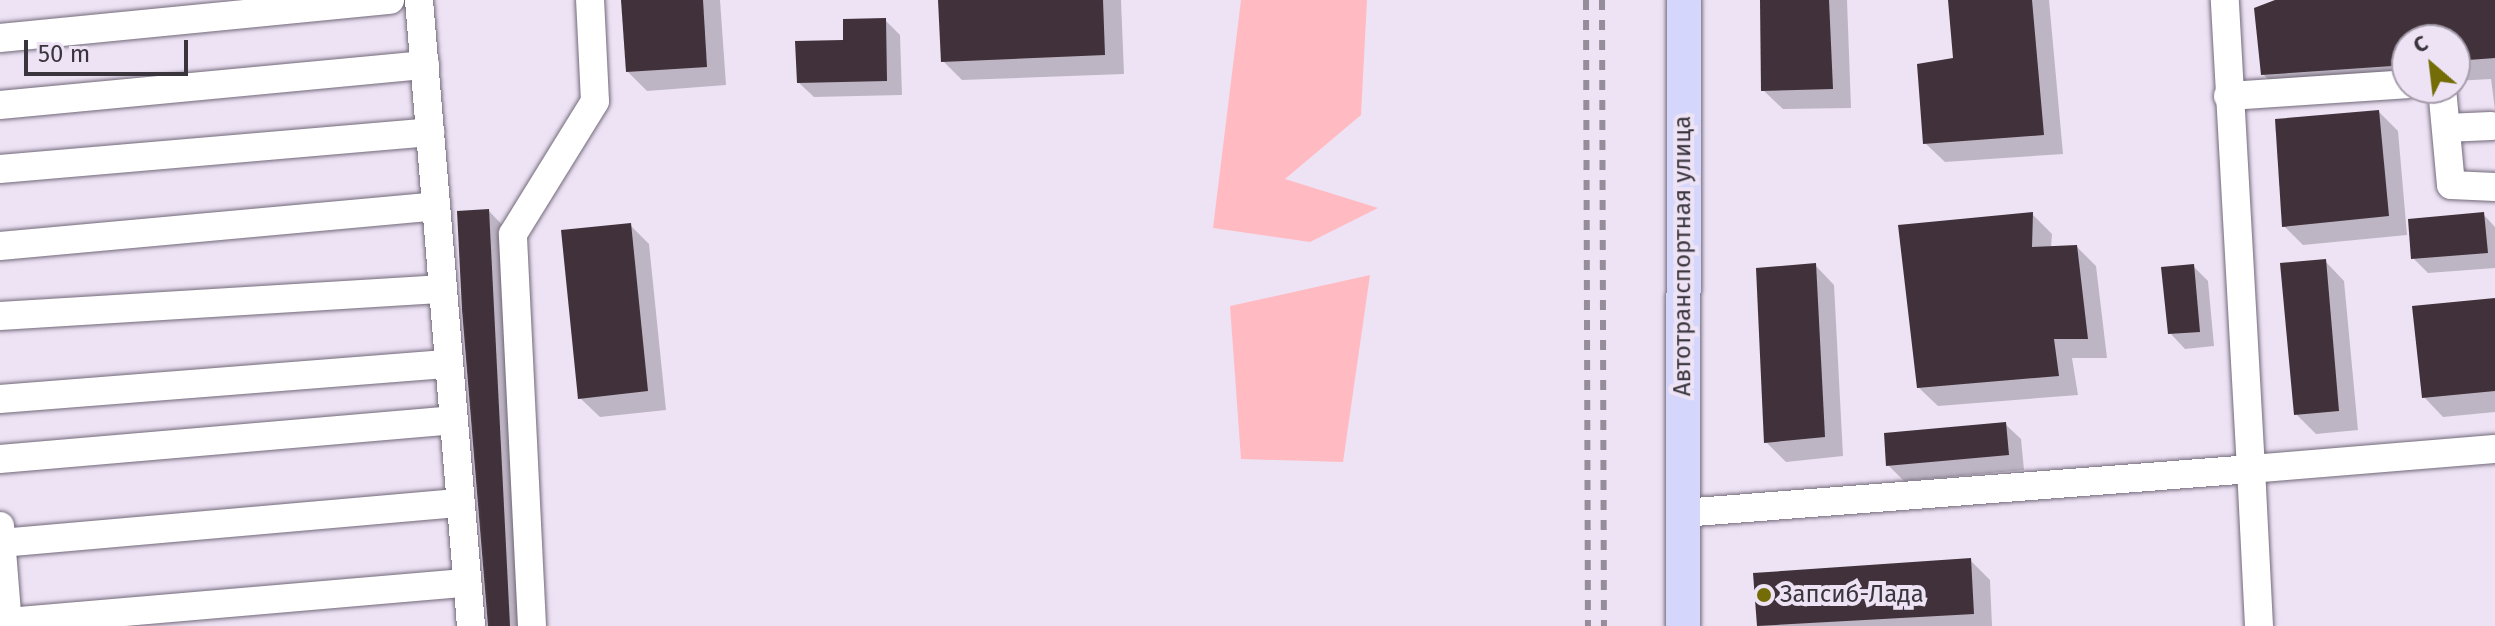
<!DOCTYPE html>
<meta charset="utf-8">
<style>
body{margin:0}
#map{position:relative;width:2495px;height:626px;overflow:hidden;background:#ede3f5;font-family:"Fira Sans",sans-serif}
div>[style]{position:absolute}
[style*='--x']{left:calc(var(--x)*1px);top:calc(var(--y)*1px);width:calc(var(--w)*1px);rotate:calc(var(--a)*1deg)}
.green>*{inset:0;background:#ffbbc1}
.shadow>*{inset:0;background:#0003}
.building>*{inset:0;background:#41313a}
.roads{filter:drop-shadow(0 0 2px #726979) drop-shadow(0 0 2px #726979)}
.minor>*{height:28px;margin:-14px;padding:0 14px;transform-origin:14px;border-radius:14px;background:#fff}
.major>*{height:34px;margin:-17px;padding:0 17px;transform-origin:17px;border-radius:17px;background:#d4d6fb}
.rail>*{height:6px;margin-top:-3px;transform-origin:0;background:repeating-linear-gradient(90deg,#958e9a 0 10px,transparent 0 20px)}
.dots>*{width:22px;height:22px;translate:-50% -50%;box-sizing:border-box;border:4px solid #ede3f5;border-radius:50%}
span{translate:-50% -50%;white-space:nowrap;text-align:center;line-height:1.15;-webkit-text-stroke:8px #ede3f5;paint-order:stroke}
.street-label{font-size:24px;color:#3a353c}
.poi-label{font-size:24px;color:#3a353c}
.left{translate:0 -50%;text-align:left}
.north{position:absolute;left:2391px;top:24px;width:80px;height:80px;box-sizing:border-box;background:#ede3f5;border:2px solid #a59dab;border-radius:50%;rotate:332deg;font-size:22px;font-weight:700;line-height:32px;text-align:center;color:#3a353c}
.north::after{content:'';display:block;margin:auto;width:28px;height:36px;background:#736c07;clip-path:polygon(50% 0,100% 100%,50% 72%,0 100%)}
.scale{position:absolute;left:24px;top:40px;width:164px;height:36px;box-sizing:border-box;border:4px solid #3a353c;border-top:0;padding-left:10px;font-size:24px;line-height:28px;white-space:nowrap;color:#3a353c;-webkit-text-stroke:6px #ede3f5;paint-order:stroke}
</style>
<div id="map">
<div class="green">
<div style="clip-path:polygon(1241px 0,1367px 0,1361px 115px,1285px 179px,1378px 208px,1310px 242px,1213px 228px)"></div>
<div style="clip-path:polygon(1370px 275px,1343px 462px,1241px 459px,1230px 306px)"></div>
</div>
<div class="shadow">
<div style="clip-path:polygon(623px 0,720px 0,726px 85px,647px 91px,627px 71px)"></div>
<div style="clip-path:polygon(940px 0,1121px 0,1124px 74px,962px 80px,943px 61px)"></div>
<div style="clip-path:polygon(1762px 0,1847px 0,1851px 108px,1783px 109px,1763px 90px)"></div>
<div style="clip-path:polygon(1950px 0,2049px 0,2063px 154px,1945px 162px,1925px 143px,1955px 60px)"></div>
<div style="clip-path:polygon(2277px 0,2495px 0,2495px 110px,2491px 79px,2455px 81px,2455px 40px,2407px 40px,2407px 85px,2282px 94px,2263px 74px)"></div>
<div style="clip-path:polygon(885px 20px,900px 35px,902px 95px,814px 97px,798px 82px,845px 42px)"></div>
<div style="clip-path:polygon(2379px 112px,2398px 131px,2407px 235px,2303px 245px,2284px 226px)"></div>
<div style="clip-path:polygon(489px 211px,508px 231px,527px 626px,489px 626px)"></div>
<div style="clip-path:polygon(2483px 214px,2495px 227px,2495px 268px,2428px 273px,2413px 258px)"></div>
<div style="clip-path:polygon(2033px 215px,2052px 234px,2051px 248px,2077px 247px,2096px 266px,2107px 358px,2072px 358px,2078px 395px,1938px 406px,1918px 387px)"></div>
<div style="clip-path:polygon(630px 225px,649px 244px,666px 410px,600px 417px,580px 398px)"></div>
<div style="clip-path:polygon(2325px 261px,2344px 281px,2358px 430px,2316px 434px,2296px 414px)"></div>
<div style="clip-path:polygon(1815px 265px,1834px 285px,1843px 456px,1786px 462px,1766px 442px)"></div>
<div style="clip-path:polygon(2193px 266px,2208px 281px,2214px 346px,2185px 349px,2170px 333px)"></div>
<div style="clip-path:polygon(2495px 300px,2495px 412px,2443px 417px,2424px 397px)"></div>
<div style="clip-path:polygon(2005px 424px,2021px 439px,2024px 470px,1904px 481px,1888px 465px)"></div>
<div style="clip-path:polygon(1970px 560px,1990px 580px,1992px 626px,1759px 626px,1755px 575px)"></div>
</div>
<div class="building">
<div style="clip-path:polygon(621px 0,703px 0,707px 67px,626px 72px)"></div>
<div style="clip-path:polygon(938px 0,1103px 0,1105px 55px,941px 62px)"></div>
<div style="clip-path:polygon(1760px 0,1829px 0,1833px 89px,1761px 91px)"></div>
<div style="clip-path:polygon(1948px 0,2032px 0,2044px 135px,1923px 144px,1917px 64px,1953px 58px)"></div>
<div style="clip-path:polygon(2275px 0,2495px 0,2495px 58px,2455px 61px,2455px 40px,2407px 40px,2407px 65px,2261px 75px,2254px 8px)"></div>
<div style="clip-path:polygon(886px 18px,887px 81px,797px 83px,795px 41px,843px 40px,843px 19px)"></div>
<div style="clip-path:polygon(2379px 110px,2389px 216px,2282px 227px,2275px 119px)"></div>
<div style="clip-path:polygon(489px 209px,510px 626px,488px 626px,462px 310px,457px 211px)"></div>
<div style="clip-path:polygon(2033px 212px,2032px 247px,2077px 245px,2088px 339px,2054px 339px,2059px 376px,1917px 388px,1898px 225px)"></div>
<div style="clip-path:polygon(2484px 212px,2488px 253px,2411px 259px,2408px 219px)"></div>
<div style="clip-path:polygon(631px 223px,648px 391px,578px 399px,561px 230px)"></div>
<div style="clip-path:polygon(2326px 259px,2339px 411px,2294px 415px,2280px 263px)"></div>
<div style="clip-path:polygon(1816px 263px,1825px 437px,1764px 443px,1756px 268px)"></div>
<div style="clip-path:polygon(2194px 264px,2200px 332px,2168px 334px,2161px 267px)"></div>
<div style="clip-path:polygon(2495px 298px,2495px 391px,2422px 398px,2412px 306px)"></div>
<div style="clip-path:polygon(2006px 422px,2009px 455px,1886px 466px,1884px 433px)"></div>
<div style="clip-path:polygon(1971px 558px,1974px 614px,1757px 626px,1753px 573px)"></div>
</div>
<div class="roads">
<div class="minor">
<div style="--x:419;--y:0;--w:628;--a:85.25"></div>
<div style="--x:0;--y:38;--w:392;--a:-5.6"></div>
<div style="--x:2442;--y:88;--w:97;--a:84.7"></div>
<div style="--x:2451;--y:185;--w:44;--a:2.6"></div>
<div style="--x:2228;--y:96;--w:179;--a:-3.8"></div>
<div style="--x:0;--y:105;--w:427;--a:-5.4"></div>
<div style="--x:2446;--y:128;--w:45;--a:-2.5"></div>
<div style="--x:0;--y:169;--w:432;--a:-4.9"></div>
<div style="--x:0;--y:246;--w:438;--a:-5.2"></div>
<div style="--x:0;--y:316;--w:444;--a:-3.5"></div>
<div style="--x:0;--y:399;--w:450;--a:-4.5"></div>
<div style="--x:0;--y:459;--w:448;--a:-4.9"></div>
<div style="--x:1682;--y:513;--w:571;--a:-4.42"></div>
<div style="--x:2251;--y:469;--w:470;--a:-93.2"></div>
<div style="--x:0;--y:526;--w:100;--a:85.4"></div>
<div style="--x:1;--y:543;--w:461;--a:-5"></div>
<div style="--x:8;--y:622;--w:461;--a:-4.9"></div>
<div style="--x:532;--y:626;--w:392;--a:-92.8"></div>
<div style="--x:513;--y:234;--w:156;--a:-58.3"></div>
<div style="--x:595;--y:101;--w:101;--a:-92.8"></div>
<div style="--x:2259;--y:626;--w:157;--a:-92.9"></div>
<div style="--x:2251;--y:469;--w:245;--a:-4.7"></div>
</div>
<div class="major">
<div style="--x:1683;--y:626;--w:626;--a:-89.91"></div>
</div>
</div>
<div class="rail">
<div style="--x:1586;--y:0;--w:626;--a:89.82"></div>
<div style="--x:1602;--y:0;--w:626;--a:89.82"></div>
</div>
<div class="dots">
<div style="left:1764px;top:595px;background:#736c07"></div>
</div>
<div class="street-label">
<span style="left:1683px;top:256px;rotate:-90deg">Автотранспортная улица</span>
</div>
<div class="poi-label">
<span class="left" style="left:1780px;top:595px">Запсиб-Лада</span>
</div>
<div class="north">С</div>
<div class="scale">50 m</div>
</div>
